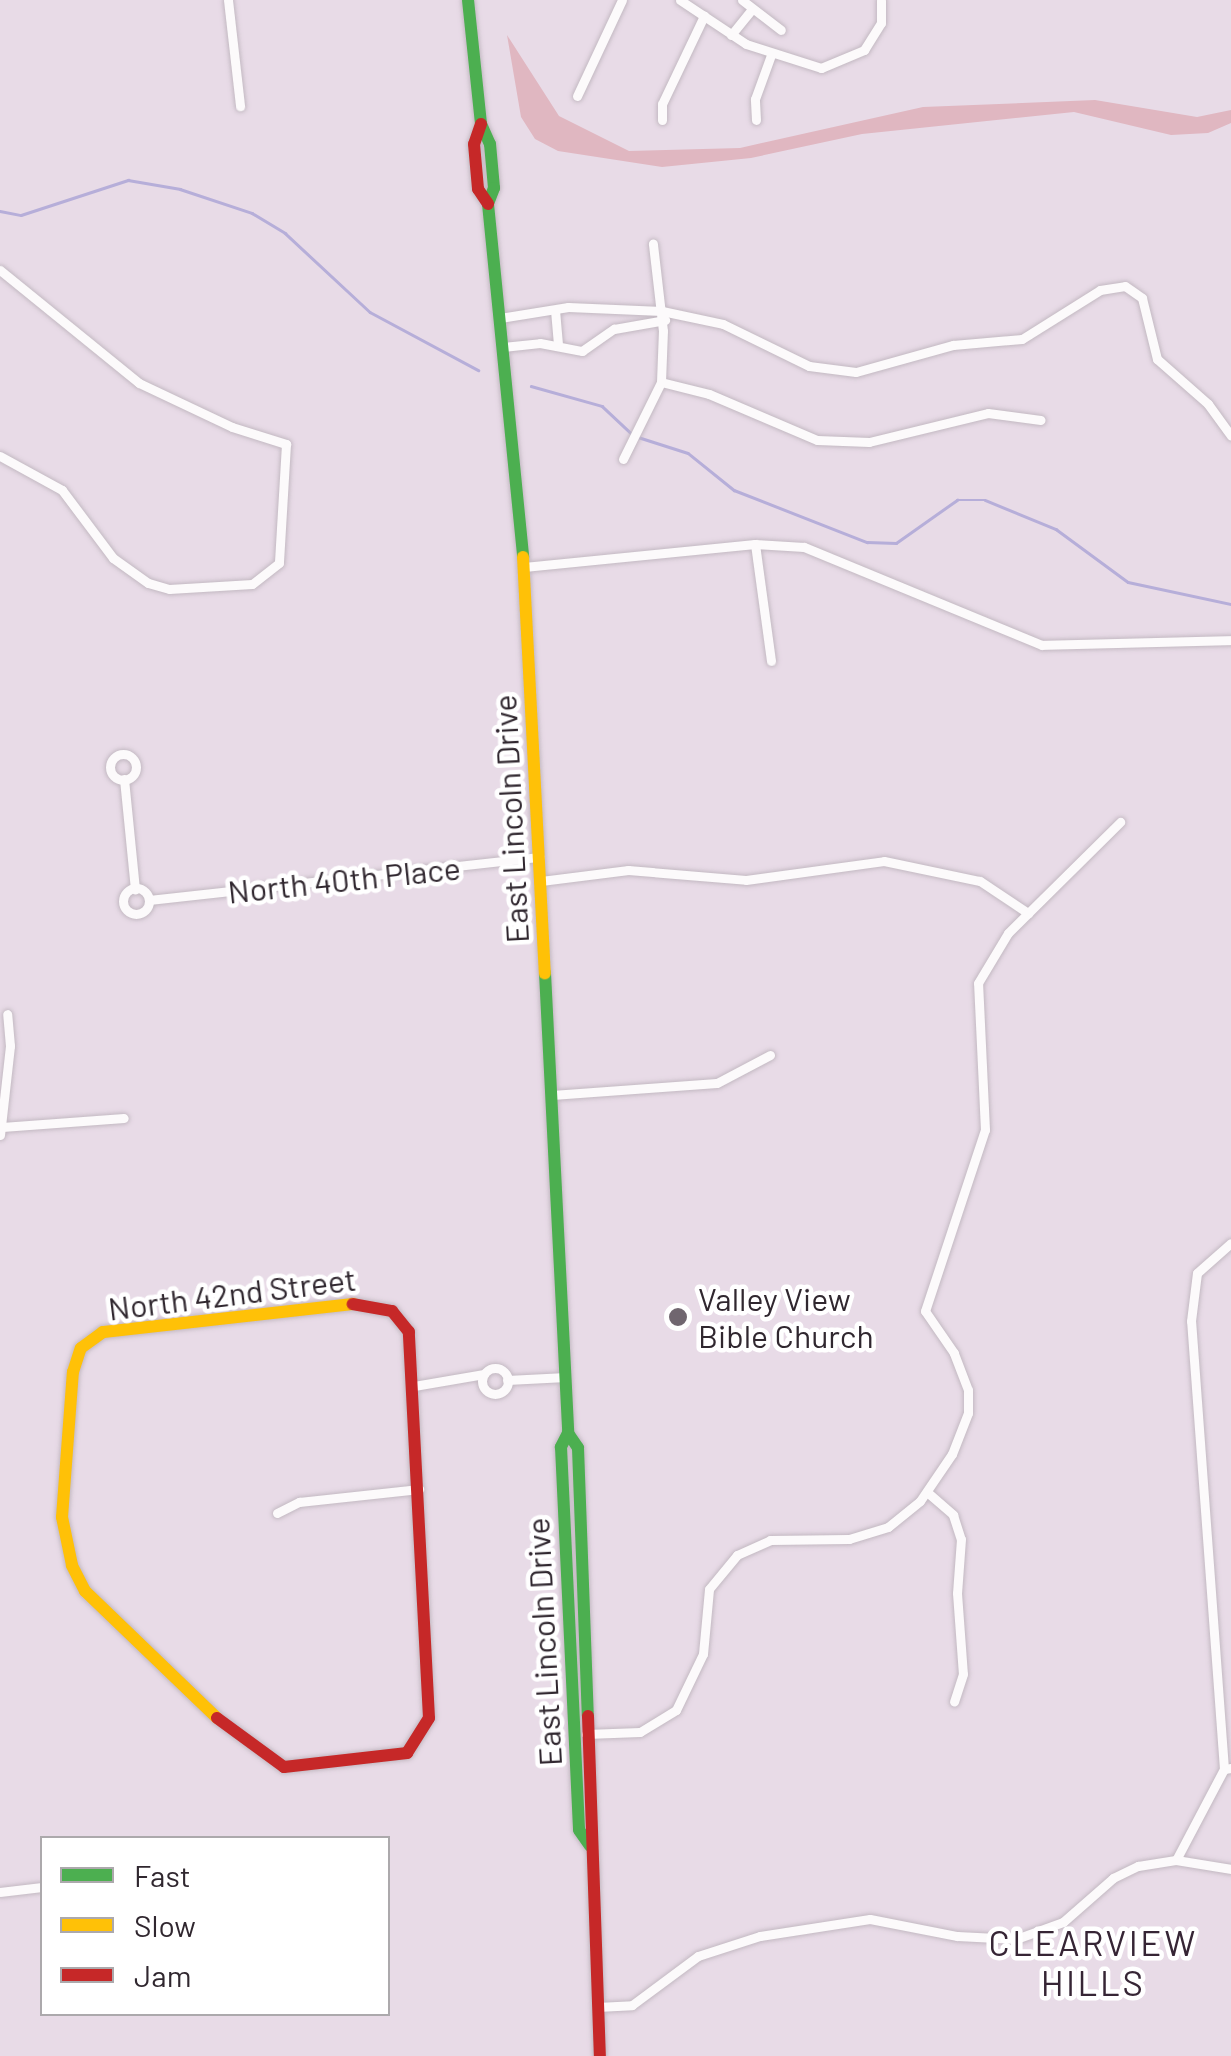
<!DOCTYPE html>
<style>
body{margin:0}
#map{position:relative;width:1231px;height:2056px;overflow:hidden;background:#e8dbe7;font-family:Barlow,sans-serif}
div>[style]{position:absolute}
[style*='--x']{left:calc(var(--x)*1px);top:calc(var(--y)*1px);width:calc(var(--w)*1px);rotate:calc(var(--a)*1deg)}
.green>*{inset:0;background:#e0b7c1}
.stream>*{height:2.5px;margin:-1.25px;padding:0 1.25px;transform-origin:1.25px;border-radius:1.25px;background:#b6aed9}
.roads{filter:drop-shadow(0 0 2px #c3b9c2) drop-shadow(0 0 2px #c3b9c2)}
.street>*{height:9px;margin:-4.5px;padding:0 4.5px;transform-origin:4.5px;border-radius:4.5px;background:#fcfafb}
.street>.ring{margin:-4.5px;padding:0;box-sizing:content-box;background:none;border:9px solid #fcfafb;border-radius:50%}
.fast>*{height:12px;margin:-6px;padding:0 6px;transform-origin:6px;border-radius:6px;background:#4caf50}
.slow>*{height:12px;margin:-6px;padding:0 6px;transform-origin:6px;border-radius:6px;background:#ffc107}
.jam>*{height:12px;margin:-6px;padding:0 6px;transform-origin:6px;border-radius:6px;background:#c62828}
.dots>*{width:28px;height:28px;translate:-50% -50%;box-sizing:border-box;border:5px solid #fff;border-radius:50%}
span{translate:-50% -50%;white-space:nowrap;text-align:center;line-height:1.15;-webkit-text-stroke:9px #fff;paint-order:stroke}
.street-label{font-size:32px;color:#30272f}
.poi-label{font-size:32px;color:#30272f}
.left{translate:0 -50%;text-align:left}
.neighbourhood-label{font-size:35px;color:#362535;letter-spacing:2.5px}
.legend{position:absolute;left:40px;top:1836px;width:350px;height:180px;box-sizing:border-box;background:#fff;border:2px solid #aca9ac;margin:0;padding:12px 18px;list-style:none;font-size:30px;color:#30272f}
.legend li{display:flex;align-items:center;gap:20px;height:50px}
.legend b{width:50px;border:2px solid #aca9ac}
</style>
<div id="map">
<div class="green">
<div style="clip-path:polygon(507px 35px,559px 116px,629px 151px,740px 148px,923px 107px,1095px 100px,1197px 117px,1231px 110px,1231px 123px,1208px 133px,1171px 135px,1074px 112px,862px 134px,751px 158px,662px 167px,558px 151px,535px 139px,521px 117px)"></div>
</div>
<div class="stream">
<div style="--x:0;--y:211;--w:21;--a:11"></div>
<div style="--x:21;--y:215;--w:113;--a:-18.1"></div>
<div style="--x:128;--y:180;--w:53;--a:9.8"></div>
<div style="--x:180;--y:189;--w:76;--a:18.4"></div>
<div style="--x:252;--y:213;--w:39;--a:31"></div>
<div style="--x:285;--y:233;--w:116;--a:42.9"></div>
<div style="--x:370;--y:312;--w:123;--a:28.2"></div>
<div style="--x:531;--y:386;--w:74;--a:15.7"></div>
<div style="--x:602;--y:406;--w:40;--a:43"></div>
<div style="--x:638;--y:437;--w:52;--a:17.7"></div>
<div style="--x:688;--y:453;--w:59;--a:38.8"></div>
<div style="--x:734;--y:490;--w:143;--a:21.4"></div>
<div style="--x:867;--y:542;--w:29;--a:2"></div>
<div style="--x:896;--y:543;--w:75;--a:-35.2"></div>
<div style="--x:957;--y:500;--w:28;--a:0"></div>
<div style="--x:985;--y:500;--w:77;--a:22.2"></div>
<div style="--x:1056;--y:529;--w:89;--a:36.4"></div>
<div style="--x:1128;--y:582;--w:105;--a:12.1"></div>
</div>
<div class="roads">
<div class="street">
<div style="--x:228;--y:0;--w:107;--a:83.5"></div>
<div style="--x:680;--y:0;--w:79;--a:33.7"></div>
<div style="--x:746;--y:44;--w:79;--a:17.7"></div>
<div style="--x:821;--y:68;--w:47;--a:-22.7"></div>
<div style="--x:864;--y:50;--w:32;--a:-58"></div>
<div style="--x:881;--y:23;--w:23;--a:-90"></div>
<div style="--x:742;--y:0;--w:49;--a:37.6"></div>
<div style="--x:731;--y:35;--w:32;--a:-51"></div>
<div style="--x:577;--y:96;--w:106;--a:-64.9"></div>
<div style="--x:662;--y:120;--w:16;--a:-90"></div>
<div style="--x:662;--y:104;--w:98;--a:-64.5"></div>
<div style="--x:756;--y:120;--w:21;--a:-93"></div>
<div style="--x:755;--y:99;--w:47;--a:-70"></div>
<div style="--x:0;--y:270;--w:179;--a:39.1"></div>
<div style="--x:139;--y:383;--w:103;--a:25.3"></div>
<div style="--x:232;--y:427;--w:57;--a:17.5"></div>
<div style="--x:286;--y:444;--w:119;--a:93.4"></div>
<div style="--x:279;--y:563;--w:34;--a:142"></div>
<div style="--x:252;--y:584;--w:83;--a:176.6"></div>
<div style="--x:169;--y:589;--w:22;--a:-164"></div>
<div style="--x:148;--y:583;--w:43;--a:-144.5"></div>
<div style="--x:113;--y:558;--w:85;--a:-126.9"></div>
<div style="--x:62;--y:490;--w:71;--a:-151.3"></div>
<div style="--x:555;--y:310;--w:36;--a:85"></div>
<div style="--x:500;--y:318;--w:69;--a:-9.2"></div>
<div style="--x:568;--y:307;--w:94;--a:2.4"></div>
<div style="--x:662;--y:311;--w:62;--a:12"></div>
<div style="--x:723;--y:324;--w:96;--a:26"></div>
<div style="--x:809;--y:366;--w:47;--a:7.3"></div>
<div style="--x:856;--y:372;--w:101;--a:-15.6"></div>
<div style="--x:953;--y:345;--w:69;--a:-5"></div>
<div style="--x:1022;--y:339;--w:92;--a:-32.1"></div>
<div style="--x:1100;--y:290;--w:25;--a:-9"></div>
<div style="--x:1125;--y:286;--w:21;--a:35"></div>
<div style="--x:1142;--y:298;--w:63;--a:76.2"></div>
<div style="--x:1157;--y:359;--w:68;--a:41.4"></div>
<div style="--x:1208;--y:404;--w:39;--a:54"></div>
<div style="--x:503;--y:347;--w:37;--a:-6"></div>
<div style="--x:540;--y:343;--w:43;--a:10.8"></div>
<div style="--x:582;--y:351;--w:39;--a:-35"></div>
<div style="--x:614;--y:329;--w:52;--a:-10"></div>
<div style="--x:661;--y:382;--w:49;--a:14"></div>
<div style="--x:709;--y:394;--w:117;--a:23.1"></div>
<div style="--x:817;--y:440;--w:52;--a:2.2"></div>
<div style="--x:869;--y:442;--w:122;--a:-13.7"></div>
<div style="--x:988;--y:413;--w:53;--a:7.5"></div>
<div style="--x:623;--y:459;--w:86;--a:-63.7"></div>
<div style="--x:661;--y:382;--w:51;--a:-87.8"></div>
<div style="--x:663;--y:331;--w:88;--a:-96.6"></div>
<div style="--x:755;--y:544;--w:118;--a:82.2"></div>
<div style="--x:524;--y:567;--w:232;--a:-5.7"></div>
<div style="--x:755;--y:544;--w:49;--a:3.5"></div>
<div style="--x:804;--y:547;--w:257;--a:22.4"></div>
<div style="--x:1042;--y:645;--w:189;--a:-1.5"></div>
<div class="ring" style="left:110px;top:754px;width:17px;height:17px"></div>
<div style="--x:124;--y:779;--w:111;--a:84.3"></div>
<div style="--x:541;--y:881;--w:88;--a:-7.2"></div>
<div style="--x:628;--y:870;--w:118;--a:4.8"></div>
<div style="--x:746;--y:880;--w:139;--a:-7.8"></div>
<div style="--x:884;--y:861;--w:98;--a:11.8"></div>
<div style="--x:980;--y:881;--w:58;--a:33.7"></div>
<div class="ring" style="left:123px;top:888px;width:17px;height:17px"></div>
<div style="--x:149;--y:900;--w:393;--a:-6.3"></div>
<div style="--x:552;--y:1095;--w:165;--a:-4.2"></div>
<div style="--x:717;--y:1083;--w:60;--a:-27.8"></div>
<div style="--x:2;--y:1127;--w:122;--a:-4.2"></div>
<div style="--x:0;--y:1135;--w:90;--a:-83.6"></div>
<div style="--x:10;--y:1046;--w:32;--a:-95"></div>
<div class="ring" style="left:482px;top:1368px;width:17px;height:17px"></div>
<div style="--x:507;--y:1380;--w:59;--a:-2.9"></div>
<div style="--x:414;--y:1386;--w:71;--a:-9.7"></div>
<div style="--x:927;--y:1492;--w:35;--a:41"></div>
<div style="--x:953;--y:1515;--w:25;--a:72"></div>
<div style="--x:961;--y:1539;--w:54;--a:94.2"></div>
<div style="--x:957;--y:1593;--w:81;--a:85.8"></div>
<div style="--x:963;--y:1674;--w:29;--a:108"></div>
<div style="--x:277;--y:1513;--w:25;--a:-27"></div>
<div style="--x:299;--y:1502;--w:121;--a:-6.2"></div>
<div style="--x:586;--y:1734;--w:54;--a:-2.1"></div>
<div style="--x:640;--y:1732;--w:42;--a:-31.4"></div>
<div style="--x:676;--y:1710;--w:62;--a:-64.3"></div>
<div style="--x:703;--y:1654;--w:65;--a:-84.7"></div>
<div style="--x:709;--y:1589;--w:44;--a:-50.5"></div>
<div style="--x:737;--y:1555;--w:36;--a:-24"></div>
<div style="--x:770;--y:1540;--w:79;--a:-0.7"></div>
<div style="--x:849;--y:1539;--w:41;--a:-17.1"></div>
<div style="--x:888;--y:1527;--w:41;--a:-39.1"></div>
<div style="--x:920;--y:1501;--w:57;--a:-55.8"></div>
<div style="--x:952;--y:1454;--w:44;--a:-68.7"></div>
<div style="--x:968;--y:1413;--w:23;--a:-90"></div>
<div style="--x:968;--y:1390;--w:40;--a:-111"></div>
<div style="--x:954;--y:1353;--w:51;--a:-124.6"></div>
<div style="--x:925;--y:1311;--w:191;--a:-71.7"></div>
<div style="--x:985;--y:1130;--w:147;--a:-92.7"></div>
<div style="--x:978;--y:983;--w:58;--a:-59"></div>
<div style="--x:1008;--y:933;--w:158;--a:-44.7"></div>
<div style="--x:1224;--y:1769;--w:449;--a:-94.2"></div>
<div style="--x:1191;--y:1321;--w:48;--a:-82.9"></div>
<div style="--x:1197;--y:1273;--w:45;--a:-41.4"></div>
<div style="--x:1176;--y:1860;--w:103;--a:-62.2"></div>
<div style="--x:1224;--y:1769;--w:7;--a:-8"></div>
<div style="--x:0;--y:1892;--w:42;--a:-6.8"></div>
<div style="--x:597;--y:2007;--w:35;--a:-3"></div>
<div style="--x:632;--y:2005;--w:82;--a:-36.6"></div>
<div style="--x:698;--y:1956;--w:65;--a:-17.9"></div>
<div style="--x:760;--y:1936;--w:111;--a:-8.8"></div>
<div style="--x:870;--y:1919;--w:89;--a:11.1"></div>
<div style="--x:957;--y:1936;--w:59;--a:2.9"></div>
<div style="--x:1016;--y:1939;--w:50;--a:-19.9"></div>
<div style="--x:1063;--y:1922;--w:67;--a:-41.3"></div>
<div style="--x:1113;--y:1878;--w:28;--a:-26"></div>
<div style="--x:1138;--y:1866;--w:38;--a:-9"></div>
<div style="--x:1176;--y:1860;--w:56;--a:9.3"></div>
</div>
<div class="fast">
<div style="--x:468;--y:0;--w:125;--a:84"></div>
<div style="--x:481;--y:124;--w:22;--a:66"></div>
<div style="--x:490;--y:144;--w:44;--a:84.8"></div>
<div style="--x:494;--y:188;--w:17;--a:111"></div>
<div style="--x:488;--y:204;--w:355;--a:84.3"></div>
<div style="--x:545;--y:973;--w:461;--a:87.1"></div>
<div style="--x:568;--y:1433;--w:18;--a:56"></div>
<div style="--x:578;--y:1448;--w:268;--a:87.9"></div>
<div style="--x:568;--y:1433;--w:16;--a:117"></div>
<div style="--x:561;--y:1447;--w:383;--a:87.3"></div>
<div style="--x:579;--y:1830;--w:19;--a:55"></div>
</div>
<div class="slow">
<div style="--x:523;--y:557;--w:417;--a:87"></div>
<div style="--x:217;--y:1718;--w:183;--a:-136.1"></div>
<div style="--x:85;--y:1591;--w:29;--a:-117"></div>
<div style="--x:72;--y:1565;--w:49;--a:-101.8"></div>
<div style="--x:62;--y:1517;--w:145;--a:-85.7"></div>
<div style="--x:73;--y:1372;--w:25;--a:-72"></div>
<div style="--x:81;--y:1348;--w:27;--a:-36"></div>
<div style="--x:103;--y:1332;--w:252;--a:-6.4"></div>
</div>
<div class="jam">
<div style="--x:481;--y:124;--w:21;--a:109"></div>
<div style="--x:474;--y:144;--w:45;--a:84.9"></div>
<div style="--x:478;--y:189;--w:18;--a:56"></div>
<div style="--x:588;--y:1716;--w:340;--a:88"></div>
<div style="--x:217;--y:1718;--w:83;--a:36.2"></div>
<div style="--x:284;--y:1767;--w:124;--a:-6.5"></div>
<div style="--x:407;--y:1753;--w:41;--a:-57.8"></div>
<div style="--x:429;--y:1718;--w:387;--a:-93"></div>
<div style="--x:409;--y:1332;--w:27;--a:-129"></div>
<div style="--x:392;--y:1311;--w:40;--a:-170"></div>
</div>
</div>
<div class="dots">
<div style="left:678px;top:1317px;background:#70666f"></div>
</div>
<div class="street-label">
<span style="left:510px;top:819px;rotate:-93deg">East Lincoln Drive</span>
<span style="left:344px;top:879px;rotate:-6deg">North 40th Place</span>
<span style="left:232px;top:1293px;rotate:-7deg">North 42nd Street</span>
<span style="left:543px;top:1642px;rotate:-93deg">East Lincoln Drive</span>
</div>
<div class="poi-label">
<span class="left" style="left:698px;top:1317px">Valley View<br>Bible Church</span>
</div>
<div class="neighbourhood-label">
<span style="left:1093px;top:1962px">CLEARVIEW<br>HILLS</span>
</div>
<ul class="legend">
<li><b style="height:12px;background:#4caf50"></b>Fast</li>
<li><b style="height:12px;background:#ffc107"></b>Slow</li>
<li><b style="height:12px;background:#c62828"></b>Jam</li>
</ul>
</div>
